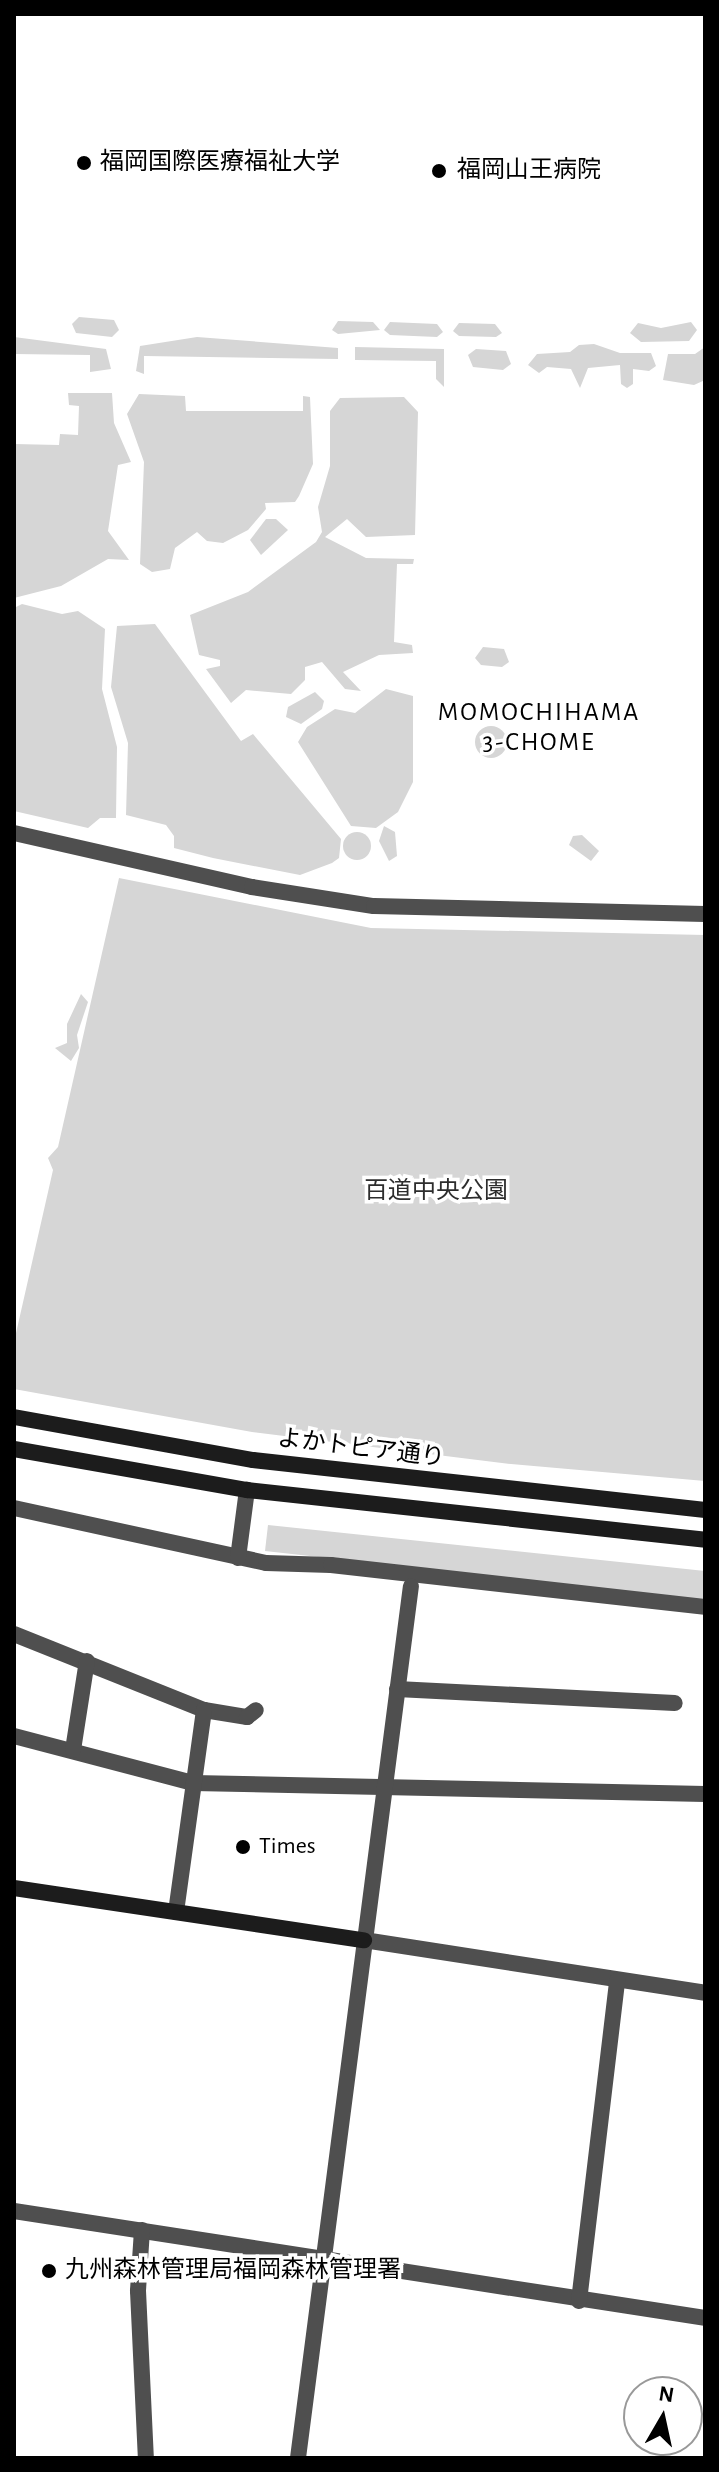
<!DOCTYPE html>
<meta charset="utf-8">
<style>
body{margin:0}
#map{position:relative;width:719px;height:2472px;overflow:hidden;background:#fff;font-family:"Alegreya Sans","Noto Sans JP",sans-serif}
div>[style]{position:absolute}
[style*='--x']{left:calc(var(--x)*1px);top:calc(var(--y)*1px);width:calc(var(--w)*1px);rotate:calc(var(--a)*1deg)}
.green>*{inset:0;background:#d6d6d6}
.round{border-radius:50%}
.street>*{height:16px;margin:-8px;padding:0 8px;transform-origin:8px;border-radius:8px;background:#4f4f4f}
.secondary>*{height:16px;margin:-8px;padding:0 8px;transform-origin:8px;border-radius:8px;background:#1c1c1c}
.dots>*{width:22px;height:22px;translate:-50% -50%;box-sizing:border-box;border:4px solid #fff;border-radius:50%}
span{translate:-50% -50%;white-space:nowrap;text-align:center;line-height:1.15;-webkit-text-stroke:7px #fff;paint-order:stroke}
.poi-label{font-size:24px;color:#000}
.left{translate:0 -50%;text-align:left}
.park-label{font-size:24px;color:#2d2d2d}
.street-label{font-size:24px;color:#000}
.neighbourhood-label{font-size:26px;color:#000;letter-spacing:2px}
.frame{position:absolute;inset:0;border:16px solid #000;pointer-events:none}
.north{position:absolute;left:623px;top:2376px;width:80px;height:80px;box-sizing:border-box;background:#fff;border:2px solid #999;border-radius:50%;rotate:9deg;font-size:22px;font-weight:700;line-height:32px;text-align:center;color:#000}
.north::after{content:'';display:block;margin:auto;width:28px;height:36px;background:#000;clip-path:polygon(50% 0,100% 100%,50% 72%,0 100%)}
</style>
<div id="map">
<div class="green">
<div style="clip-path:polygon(79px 317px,114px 320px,119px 330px,112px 337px,76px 333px,72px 324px)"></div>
<div style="clip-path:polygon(338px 321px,373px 322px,380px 330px,338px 334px,332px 330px)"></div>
<div style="clip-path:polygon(390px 322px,437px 324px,443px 332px,437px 337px,390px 335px,384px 330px)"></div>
<div style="clip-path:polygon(691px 322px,697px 330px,689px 341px,641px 342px,630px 333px,638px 323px,661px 328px)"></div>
<div style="clip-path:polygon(459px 323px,495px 324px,502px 333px,496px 337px,459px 336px,453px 331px)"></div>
<div style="clip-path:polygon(14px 337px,106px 349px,111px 369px,90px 372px,90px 355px,14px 354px)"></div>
<div style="clip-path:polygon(197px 337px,338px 348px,338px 359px,144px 356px,144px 374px,136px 371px,140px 346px)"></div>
<div style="clip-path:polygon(594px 344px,620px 353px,651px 353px,656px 366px,649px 371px,633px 369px,633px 384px,627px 388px,621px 384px,620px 365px,588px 368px,580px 388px,571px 369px,547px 367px,539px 373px,528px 365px,537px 354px,570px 352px,579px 345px)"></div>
<div style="clip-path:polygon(355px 347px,444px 349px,444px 387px,436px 379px,436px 361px,355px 360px)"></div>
<div style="clip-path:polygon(705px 347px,705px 380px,694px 385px,663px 380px,668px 354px,695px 354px)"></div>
<div style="clip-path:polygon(476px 349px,506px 351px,511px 364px,503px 370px,473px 367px,468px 355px)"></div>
<div style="clip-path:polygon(68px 393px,112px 393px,114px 423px,131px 462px,118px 465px,108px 531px,129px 560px,108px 559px,61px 586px,14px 598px,14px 444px,59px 445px,60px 434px,78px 435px,79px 406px,69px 405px)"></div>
<div style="clip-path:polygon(139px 394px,185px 396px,186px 411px,303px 411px,303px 396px,310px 397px,313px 464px,299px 496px,295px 502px,265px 503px,266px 509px,248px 530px,223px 543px,207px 541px,197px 532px,175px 548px,170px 569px,152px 572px,140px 564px,144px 462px,127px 414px)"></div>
<div style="clip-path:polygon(404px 397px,418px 412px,415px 535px,366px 537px,347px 519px,325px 537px,366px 558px,414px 559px,413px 564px,397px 564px,394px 642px,412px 645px,413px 653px,379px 655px,343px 672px,361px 691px,345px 689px,322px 662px,305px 667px,305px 680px,291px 694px,246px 690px,231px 703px,206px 669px,220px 666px,220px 660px,199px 655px,190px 615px,248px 592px,316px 542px,322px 532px,318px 507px,330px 466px,330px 411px,340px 398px)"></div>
<div style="clip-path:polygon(266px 519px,276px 519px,288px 530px,261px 555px,250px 540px)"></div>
<div style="clip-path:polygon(22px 604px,62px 614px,78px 611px,105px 629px,102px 689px,117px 747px,116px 818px,100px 818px,88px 828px,14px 811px,14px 608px)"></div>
<div style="clip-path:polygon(155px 624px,241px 741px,253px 734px,341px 839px,339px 858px,332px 863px,300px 875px,213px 858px,174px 848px,174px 836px,166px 825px,126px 815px,128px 743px,111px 687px,117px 626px)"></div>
<div style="clip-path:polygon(483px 647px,504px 649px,509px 662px,502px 667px,481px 665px,475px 658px)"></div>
<div style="clip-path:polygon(386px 689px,413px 696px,413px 782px,398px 812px,376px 828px,351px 826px,298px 742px,307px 727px,335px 709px,355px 713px)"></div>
<div style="clip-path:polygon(315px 692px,324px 701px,322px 709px,301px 724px,286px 717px,288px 707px)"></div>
<div class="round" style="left:475px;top:726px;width:32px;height:32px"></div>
<div style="clip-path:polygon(384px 826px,395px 832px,397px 856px,389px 861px,379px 841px)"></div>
<div class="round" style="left:343px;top:832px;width:28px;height:28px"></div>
<div style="clip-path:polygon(582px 835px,599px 851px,591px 861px,569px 845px,573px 836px)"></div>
<div style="clip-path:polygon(119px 878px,371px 928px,705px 935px,705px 1481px,511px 1464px,252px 1432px,14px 1389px,14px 1342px,53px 1170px,48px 1158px,58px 1147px)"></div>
<div style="clip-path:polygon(81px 994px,88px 1002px,77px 1035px,79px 1048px,71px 1061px,55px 1048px,67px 1043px,67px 1024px)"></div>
<div style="clip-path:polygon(268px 1525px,705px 1571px,705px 1600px,265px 1551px)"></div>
</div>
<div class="street">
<div style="--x:14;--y:833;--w:244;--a:12.8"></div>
<div style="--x:252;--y:887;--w:123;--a:8.9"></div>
<div style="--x:374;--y:906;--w:331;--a:1.4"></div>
<div style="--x:14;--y:1508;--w:258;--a:12.3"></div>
<div style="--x:266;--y:1563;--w:65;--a:1.8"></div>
<div style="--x:331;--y:1565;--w:376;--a:6.4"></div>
<div style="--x:238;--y:1558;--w:69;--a:-82.5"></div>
<div style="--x:14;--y:1634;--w:205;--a:21.8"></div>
<div style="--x:204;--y:1710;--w:44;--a:9.2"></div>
<div style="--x:247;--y:1717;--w:11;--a:-38"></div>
<div style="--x:397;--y:1689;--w:278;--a:2.9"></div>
<div style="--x:14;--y:1736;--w:185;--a:14.7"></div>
<div style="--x:193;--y:1783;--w:512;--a:1.23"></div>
<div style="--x:73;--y:1750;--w:90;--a:-81.1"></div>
<div style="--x:176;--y:1912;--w:204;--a:-82.1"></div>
<div style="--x:364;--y:1940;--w:345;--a:8.8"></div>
<div style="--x:14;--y:2211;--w:699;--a:8.8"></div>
<div style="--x:142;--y:2230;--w:61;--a:93.8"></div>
<div style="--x:138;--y:2291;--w:167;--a:87.3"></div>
<div style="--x:579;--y:2301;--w:323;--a:-83.2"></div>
<div style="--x:298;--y:2458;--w:879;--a:-82.62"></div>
</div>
<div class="secondary">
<div style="--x:14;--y:1417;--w:243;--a:10.2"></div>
<div style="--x:253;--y:1460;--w:455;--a:6.3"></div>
<div style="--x:14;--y:1449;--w:237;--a:10"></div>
<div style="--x:247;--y:1490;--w:461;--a:6.2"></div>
<div style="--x:14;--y:1888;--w:354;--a:8.5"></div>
</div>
<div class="dots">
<div style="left:84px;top:163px;background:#000"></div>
<div style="left:439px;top:171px;background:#000"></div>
<div style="left:243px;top:1847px;background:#000"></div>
<div style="left:49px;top:2271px;background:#000"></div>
</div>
<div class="poi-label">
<span class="left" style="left:100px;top:163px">福岡国際医療福祉大学</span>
<span class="left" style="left:457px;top:171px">福岡山王病院</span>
<span class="left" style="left:259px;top:1847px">Times</span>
<span class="left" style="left:65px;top:2271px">九州森林管理局福岡森林管理署</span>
</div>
<div class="park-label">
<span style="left:436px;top:1192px">百道中央公園</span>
</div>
<div class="street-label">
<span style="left:361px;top:1449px;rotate:7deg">よかトピア通り</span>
</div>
<div class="neighbourhood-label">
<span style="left:539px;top:728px">MOMOCHIHAMA<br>3-CHOME</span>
</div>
<div class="frame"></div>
<div class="north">N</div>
</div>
